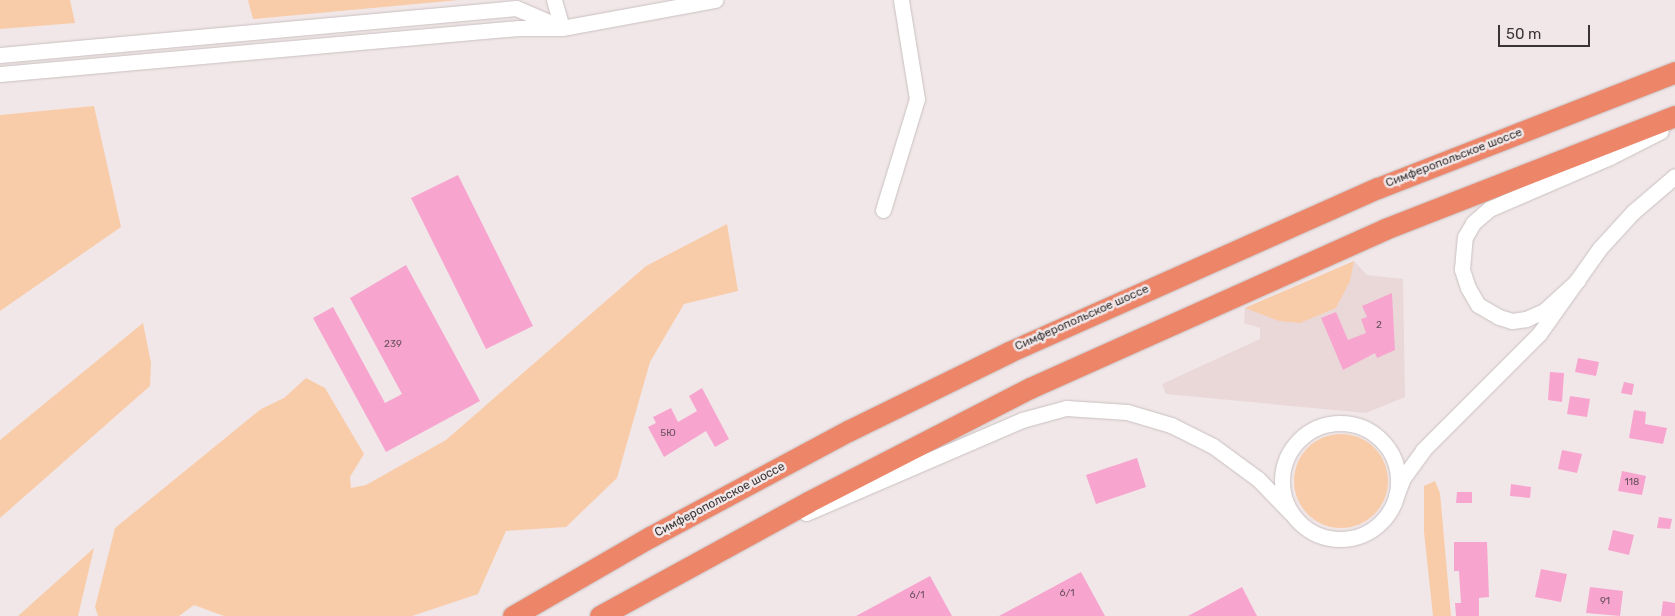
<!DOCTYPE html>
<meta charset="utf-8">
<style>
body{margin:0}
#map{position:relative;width:1675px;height:616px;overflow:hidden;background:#f1e7e8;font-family:Rubik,sans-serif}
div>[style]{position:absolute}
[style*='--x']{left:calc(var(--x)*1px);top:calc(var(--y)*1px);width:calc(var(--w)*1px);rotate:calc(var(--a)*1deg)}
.built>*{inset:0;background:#ead8d9}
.green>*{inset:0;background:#f8cca9}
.round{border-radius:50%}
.building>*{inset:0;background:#f7a5cf}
.roads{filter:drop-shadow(0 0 1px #c9c0c0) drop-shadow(0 0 1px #c9c0c0)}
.minor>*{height:15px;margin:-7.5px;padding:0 7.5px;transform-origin:7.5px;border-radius:7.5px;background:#fff}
.minor>.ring{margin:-7.5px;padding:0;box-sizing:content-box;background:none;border:15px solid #fff;border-radius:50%}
.highway>*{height:21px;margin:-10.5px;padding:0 10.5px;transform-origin:10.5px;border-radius:10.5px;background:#ed8569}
span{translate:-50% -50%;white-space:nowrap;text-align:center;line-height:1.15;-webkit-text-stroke:5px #f1e7e8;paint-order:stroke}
.number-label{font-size:10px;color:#68515c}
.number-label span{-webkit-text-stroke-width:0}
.street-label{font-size:12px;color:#393535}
.scale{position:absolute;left:1498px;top:25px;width:92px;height:22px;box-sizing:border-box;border:2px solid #393535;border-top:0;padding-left:6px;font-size:15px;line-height:18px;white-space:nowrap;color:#393535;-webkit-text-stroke:4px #f1e7e8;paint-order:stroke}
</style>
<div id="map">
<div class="built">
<div style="clip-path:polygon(1354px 261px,1367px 275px,1403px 279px,1405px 397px,1366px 413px,1166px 394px,1162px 384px,1260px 339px,1260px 328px,1244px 323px,1245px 308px)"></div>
</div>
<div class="green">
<div style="clip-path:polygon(0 0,70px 0,75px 23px,0 29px)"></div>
<div style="clip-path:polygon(248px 0,459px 0,253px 19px)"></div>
<div style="clip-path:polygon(94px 106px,121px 227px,0 311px,0 115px)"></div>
<div style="clip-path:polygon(727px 224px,738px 291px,684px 304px,650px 362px,617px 478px,566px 527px,506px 531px,478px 594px,412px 616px,224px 616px,194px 605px,179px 616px,98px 616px,95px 607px,115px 528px,261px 409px,284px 398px,306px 378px,325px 388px,364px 454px,350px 477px,351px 488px,366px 485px,446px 440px,646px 266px)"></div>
<div style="clip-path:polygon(1354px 261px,1350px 281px,1336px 308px,1300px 323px,1279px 321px,1245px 308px)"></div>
<div style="clip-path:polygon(143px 323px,151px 363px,150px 386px,0 518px,0 440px)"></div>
<div class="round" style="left:1294px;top:434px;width:94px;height:94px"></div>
<div style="clip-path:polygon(1435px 481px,1440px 493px,1451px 616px,1433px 616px,1424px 532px,1424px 486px)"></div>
<div style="clip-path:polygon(94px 548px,78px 616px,18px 616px)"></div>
</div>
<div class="building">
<div style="clip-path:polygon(458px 175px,533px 326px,486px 349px,411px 198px)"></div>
<div style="clip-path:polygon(406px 265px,480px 401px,386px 452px,313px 318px,333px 307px,385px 403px,402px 394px,350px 298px)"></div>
<div style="clip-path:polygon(1392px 293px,1395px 350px,1377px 358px,1375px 353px,1343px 370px,1321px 318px,1336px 312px,1348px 340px,1366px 333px,1361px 319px,1367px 317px,1362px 306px)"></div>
<div style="clip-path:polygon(1578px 358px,1599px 362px,1596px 376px,1575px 372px)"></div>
<div style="clip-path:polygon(1550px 372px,1564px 373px,1562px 402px,1548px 400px)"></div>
<div style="clip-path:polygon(1624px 382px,1634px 384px,1632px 395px,1621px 393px)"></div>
<div style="clip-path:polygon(702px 388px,729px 439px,715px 447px,706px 431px,664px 457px,648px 427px,656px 423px,653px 417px,671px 408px,678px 422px,697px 411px,689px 396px)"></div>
<div style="clip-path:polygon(1570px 396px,1590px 399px,1587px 417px,1567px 414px)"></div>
<div style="clip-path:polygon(1634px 410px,1646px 412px,1645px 424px,1667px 428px,1663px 444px,1629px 438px)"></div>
<div style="clip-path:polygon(1562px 450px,1582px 454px,1577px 473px,1558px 469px)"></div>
<div style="clip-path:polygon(1137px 458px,1146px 487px,1096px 504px,1086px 475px)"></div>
<div style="clip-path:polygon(1622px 471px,1646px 476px,1642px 495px,1618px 491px)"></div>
<div style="clip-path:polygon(1511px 484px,1531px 487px,1530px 498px,1510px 496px)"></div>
<div style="clip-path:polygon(1457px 492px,1472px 492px,1472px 503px,1456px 503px)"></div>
<div style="clip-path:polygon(1659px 517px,1672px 519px,1670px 529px,1657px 528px)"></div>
<div style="clip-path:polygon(1613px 530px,1634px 535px,1629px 555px,1608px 550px)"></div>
<div style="clip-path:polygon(1454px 542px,1487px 542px,1489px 597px,1479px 598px,1479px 616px,1456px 616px,1455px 603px,1461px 603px,1459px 571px,1454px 571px)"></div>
<div style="clip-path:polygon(1541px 569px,1567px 574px,1561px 602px,1535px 597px)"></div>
<div style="clip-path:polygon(1081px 572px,1105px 616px,999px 616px)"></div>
<div style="clip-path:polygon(930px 576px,952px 616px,856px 616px)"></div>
<div style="clip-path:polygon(1242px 587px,1257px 616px,1188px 616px)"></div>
<div style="clip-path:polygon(1590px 587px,1623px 591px,1620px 616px,1586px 613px)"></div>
<div style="clip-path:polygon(1663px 601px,1675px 603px,1675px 616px,1661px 616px)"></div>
</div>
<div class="roads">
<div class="minor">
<div style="--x:554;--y:0;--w:29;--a:74"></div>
<div style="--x:0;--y:55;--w:518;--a:-5.2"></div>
<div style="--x:516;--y:8;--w:43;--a:23"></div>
<div style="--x:0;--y:74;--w:521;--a:-5.07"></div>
<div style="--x:519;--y:28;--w:43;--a:0"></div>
<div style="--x:562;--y:28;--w:156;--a:-10.4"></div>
<div style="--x:883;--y:210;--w:116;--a:-73"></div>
<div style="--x:917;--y:99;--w:100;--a:-99.2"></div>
<div style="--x:1578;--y:280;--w:46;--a:137.6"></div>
<div style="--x:1544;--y:311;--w:20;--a:156"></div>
<div style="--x:1526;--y:319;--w:14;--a:172"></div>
<div style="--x:1512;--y:321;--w:14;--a:-163"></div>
<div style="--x:1499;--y:317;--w:24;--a:-150"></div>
<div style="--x:1478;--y:305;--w:20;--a:-120"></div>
<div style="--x:1468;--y:288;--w:20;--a:-108"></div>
<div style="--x:1462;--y:269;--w:32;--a:-85"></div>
<div style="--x:1465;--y:237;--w:16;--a:-60"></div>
<div style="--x:1473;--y:223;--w:21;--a:-41"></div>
<div style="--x:1489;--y:209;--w:132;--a:-23.3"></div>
<div style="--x:1610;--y:157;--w:57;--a:-27"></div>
<div class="ring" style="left:1282px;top:423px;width:101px;height:101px"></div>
<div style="--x:1396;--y:496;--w:19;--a:-69"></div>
<div style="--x:1403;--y:478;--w:34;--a:-54"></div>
<div style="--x:1423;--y:450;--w:164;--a:-45"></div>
<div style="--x:1539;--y:334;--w:105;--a:-54.7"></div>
<div style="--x:1600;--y:248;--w:49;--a:-47.5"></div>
<div style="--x:1633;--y:212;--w:55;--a:-40.6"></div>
<div style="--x:806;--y:513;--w:235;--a:-23.3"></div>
<div style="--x:1022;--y:420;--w:46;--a:-15.3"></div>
<div style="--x:1066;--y:408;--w:61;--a:3.8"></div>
<div style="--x:1127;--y:412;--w:46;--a:16.5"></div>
<div style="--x:1171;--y:425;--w:47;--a:26.6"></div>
<div style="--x:1213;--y:446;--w:56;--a:36.3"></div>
<div style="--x:1258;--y:479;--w:47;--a:45.9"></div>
</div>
<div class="highway">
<div style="--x:513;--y:616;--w:158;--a:-30"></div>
<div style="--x:650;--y:537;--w:225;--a:-28.2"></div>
<div style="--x:848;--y:431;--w:179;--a:-26.1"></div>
<div style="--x:1009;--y:352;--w:404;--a:-24"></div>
<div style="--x:1378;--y:188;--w:319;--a:-21.3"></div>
<div style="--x:600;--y:616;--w:237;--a:-28.7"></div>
<div style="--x:808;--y:502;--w:250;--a:-27.2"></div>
<div style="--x:1030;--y:388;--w:389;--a:-24.1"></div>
<div style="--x:1385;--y:229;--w:311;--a:-21.3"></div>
</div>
</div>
<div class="number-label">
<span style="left:1379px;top:326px">2</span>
<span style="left:393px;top:345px">239</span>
<span style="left:668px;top:434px">5Ю</span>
<span style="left:1632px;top:483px">118</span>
<span style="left:1067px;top:594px">6/1</span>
<span style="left:917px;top:596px">6/1</span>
<span style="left:1605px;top:602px">91</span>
</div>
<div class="street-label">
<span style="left:1454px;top:158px;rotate:-21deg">Симферопольское шоссе</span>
<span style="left:1082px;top:318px;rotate:-24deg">Симферопольское шоссе</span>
<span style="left:720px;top:500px;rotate:-28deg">Симферопольское шоссе</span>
</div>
<div class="scale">50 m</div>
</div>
